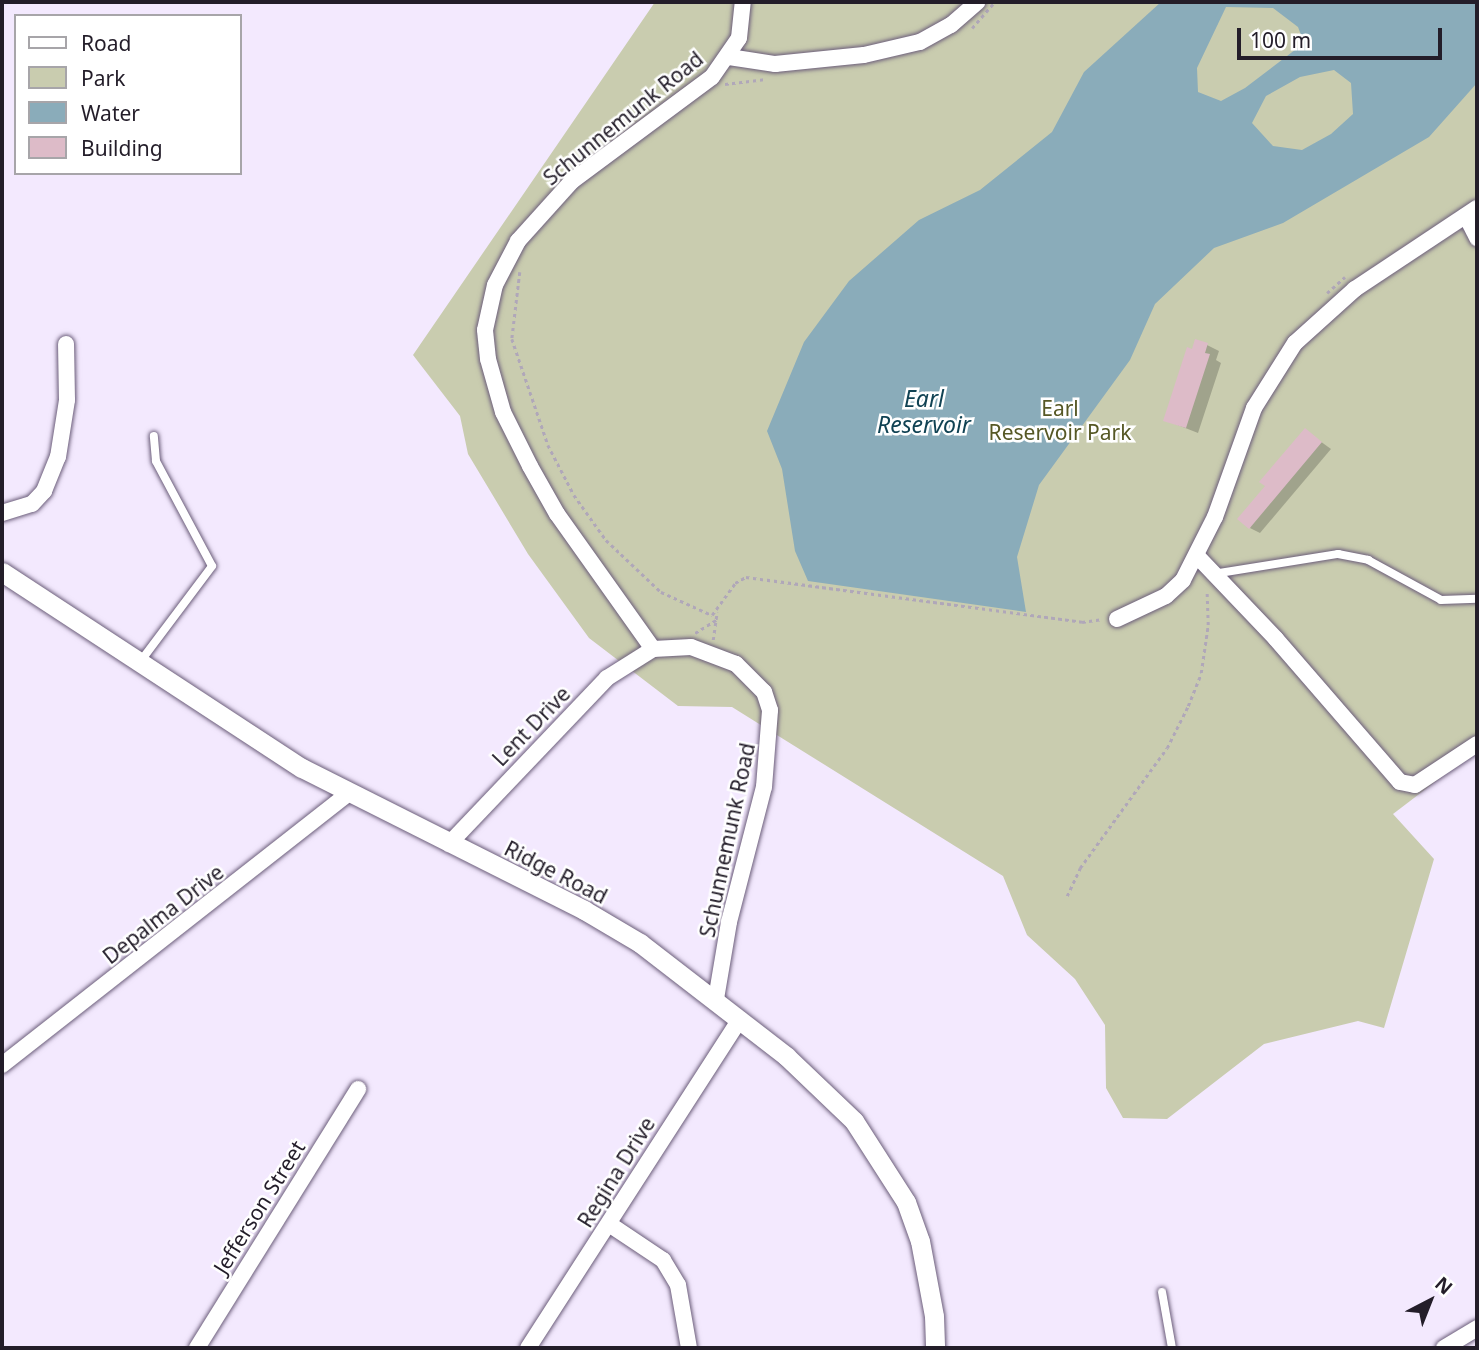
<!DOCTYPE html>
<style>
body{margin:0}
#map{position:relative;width:1479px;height:1350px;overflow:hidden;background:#f3e9fe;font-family:"Noto Sans",sans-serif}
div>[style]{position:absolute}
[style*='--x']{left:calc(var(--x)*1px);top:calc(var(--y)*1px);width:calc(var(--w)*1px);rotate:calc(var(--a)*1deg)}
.green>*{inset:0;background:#c9ccaf}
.water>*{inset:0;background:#8aacba}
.shadow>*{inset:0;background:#0003}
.building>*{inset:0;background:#ddbbc8}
.path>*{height:2.5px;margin-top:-1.25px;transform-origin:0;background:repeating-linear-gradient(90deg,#b0a7b9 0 3.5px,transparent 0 7px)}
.roads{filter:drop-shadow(0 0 2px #6b5d7a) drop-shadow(0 0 2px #6b5d7a)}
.service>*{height:8px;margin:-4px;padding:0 4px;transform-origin:4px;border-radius:4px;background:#fff}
.minor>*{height:16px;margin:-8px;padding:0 8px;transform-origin:8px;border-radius:8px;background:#fff}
.tertiary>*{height:19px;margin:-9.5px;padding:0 9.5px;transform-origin:9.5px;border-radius:9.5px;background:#fff}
span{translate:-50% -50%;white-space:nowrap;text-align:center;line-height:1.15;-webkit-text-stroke:5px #fff;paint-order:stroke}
.street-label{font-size:21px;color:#231d29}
.park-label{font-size:21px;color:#565825}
.water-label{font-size:23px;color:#104253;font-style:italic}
.frame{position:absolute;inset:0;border:4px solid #231d29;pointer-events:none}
.legend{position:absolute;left:14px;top:14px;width:228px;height:161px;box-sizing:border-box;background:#fff;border:2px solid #a7a5a9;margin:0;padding:9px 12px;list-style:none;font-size:21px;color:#231d29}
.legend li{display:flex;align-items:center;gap:14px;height:35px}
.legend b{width:35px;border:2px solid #a7a5a9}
.north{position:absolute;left:1395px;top:1266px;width:70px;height:70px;-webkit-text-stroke:5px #fff;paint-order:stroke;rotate:42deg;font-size:19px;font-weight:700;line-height:28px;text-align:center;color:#231d29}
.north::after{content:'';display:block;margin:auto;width:24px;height:32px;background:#231d29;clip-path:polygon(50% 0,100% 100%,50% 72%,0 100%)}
.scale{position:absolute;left:1237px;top:28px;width:205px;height:32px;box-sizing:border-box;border:4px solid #231d29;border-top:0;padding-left:9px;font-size:21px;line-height:24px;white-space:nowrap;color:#231d29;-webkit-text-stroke:5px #fff;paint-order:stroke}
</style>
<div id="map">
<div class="green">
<div style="clip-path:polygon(655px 2px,1477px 2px,1477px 750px,1393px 814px,1434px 859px,1384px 1028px,1358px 1021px,1264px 1044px,1167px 1119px,1123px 1118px,1106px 1088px,1105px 1025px,1075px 979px,1027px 935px,1003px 876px,732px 707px,678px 706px,589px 638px,528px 554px,468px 454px,460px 416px,413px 355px)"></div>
</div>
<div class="water">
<div style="clip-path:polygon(evenodd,1161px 2px,1477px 2px,1477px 83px,1429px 137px,1283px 223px,1214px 248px,1155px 304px,1130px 360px,1039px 485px,1017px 557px,1026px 612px,808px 581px,795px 551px,782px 469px,767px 431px,804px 342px,849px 281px,919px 220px,980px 190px,1052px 132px,1084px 72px,1161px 2px,1226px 7px,1273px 8px,1298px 27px,1304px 43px,1245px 88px,1221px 101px,1198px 92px,1197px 68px,1226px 7px,1161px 2px,1334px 70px,1351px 83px,1353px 114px,1331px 134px,1302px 150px,1273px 146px,1252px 123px,1266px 96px,1300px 77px,1334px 70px)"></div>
</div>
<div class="shadow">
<div style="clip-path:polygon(1207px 345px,1219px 351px,1216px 360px,1221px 363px,1198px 433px,1165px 420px,1193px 351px)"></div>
<div style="clip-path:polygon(1306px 431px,1331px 449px,1260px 533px,1250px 528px,1267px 486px)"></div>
</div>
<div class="building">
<div style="clip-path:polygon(1195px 339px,1208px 343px,1205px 353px,1210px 354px,1186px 428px,1163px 421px,1187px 347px,1192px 349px)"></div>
<div style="clip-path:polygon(1305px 428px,1322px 442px,1249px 529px,1237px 519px,1265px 486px,1259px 482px)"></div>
</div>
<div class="path">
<div style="--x:972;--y:28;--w:35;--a:-49"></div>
<div style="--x:725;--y:84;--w:42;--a:-6.8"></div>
<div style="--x:520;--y:272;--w:67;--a:96.8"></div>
<div style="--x:512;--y:339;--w:112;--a:71.2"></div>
<div style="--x:548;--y:445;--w:56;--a:62.5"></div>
<div style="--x:574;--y:495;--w:55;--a:54.6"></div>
<div style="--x:606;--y:540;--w:76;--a:43.4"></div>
<div style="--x:661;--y:592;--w:56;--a:24.3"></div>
<div style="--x:712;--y:615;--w:39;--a:-54"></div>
<div style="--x:735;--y:583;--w:13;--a:-29"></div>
<div style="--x:746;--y:577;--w:339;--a:7.6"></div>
<div style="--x:1082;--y:622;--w:21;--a:-8"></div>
<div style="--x:1327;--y:293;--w:24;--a:-42"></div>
<div style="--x:695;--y:633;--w:25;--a:-32"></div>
<div style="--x:713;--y:640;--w:28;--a:-82"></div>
<div style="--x:1067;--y:896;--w:31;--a:-65"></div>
<div style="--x:1080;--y:868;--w:148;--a:-54.1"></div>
<div style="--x:1167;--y:748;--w:47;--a:-63.4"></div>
<div style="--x:1188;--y:706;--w:35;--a:-68"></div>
<div style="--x:1201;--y:673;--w:49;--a:-81.7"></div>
<div style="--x:1208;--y:625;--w:35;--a:-92"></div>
</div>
<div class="roads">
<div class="service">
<div style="--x:1213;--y:574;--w:127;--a:-9.1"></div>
<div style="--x:1338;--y:554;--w:31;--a:11"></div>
<div style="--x:1368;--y:560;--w:83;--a:28.7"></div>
<div style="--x:1441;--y:600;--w:36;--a:-2"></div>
<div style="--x:140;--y:662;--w:120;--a:-53.1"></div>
<div style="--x:212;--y:566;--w:119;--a:-118.1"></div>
<div style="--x:156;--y:461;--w:25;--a:-95"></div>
<div style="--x:1162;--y:1292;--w:57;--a:79.9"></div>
</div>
<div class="minor">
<div style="--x:729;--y:57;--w:47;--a:8.7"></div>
<div style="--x:775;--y:64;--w:89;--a:-5.8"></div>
<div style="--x:864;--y:55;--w:57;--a:-13.1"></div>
<div style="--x:920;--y:42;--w:35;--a:-29"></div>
<div style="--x:951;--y:25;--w:35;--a:-41"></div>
<div style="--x:1466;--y:216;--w:25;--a:63"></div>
<div style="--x:2;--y:513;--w:31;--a:-17"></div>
<div style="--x:32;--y:504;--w:18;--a:-47"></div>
<div style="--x:44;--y:491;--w:37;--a:-68"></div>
<div style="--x:58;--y:457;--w:58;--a:-81"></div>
<div style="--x:67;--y:400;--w:56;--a:-91"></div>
<div style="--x:1198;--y:557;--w:113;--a:46.4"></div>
<div style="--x:1276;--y:639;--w:189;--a:49.1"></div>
<div style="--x:1400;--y:782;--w:15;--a:11"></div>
<div style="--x:1415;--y:785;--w:74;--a:-33.5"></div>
<div style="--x:1117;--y:619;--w:54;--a:-25.1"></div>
<div style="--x:1166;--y:596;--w:23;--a:-43"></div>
<div style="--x:1183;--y:580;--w:71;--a:-63.1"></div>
<div style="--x:1215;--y:517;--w:116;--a:-70.3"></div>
<div style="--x:1254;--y:408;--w:77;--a:-57.8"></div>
<div style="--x:1295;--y:343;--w:81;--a:-42"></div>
<div style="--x:1355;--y:289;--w:146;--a:-33.6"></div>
<div style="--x:449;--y:844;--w:229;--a:-46.4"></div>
<div style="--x:607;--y:678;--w:54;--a:-32.2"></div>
<div style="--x:716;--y:999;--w:78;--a:-80.4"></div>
<div style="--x:729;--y:922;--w:139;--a:-75.5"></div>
<div style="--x:764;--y:787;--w:77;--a:-85.5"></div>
<div style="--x:770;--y:710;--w:19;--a:-108"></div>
<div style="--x:764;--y:692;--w:40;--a:-135"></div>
<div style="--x:736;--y:664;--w:48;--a:-159.3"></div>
<div style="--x:691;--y:647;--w:38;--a:177"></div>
<div style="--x:653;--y:649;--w:166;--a:-125.4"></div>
<div style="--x:557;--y:514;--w:55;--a:-119.4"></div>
<div style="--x:530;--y:466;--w:60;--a:-116.6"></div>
<div style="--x:503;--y:412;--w:55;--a:-105.8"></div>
<div style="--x:488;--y:359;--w:29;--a:-96"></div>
<div style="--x:485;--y:330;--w:46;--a:-77.5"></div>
<div style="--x:495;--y:285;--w:50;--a:-62.4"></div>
<div style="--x:518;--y:241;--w:81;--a:-48"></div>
<div style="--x:572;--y:181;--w:174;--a:-36.6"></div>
<div style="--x:712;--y:77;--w:47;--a:-55.3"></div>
<div style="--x:739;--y:38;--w:36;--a:-84"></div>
<div style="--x:2;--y:1065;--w:439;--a:-38.1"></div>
<div style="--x:609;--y:1224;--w:65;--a:33.7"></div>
<div style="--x:663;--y:1260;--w:29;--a:59"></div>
<div style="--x:678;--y:1285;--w:64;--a:80.1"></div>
<div style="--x:197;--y:1348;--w:305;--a:-58.1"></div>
<div style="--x:528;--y:1348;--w:391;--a:-57.2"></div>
<div style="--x:1444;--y:1348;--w:39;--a:-31"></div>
</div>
<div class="tertiary">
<div style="--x:2;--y:572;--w:358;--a:33.2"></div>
<div style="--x:302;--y:768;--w:316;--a:26.7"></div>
<div style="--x:584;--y:910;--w:65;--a:30.5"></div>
<div style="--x:640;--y:943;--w:185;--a:37.7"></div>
<div style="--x:786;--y:1056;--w:94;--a:43.7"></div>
<div style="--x:854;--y:1121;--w:96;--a:57.3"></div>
<div style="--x:906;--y:1202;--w:41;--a:70.3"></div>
<div style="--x:920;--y:1241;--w:76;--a:79.4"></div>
<div style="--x:934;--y:1316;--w:32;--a:88"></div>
</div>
</div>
<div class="street-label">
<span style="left:623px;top:118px;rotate:-39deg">Schunnemunk Road</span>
<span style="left:531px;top:726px;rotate:-46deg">Lent Drive</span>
<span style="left:727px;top:840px;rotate:-78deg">Schunnemunk Road</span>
<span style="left:556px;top:872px;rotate:27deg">Ridge Road</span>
<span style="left:163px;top:914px;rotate:-38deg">Depalma Drive</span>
<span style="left:616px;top:1172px;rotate:-58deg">Regina Drive</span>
<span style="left:259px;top:1207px;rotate:-58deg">Jefferson Street</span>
</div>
<div class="park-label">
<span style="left:1060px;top:420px">Earl<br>Reservoir Park</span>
</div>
<div class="water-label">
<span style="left:924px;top:411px">Earl<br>Reservoir</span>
</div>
<div class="frame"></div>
<ul class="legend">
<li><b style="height:9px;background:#fff"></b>Road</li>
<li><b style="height:19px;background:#c9ccaf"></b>Park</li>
<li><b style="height:19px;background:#8aacba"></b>Water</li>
<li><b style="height:19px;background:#ddbbc8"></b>Building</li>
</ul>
<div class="north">N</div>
<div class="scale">100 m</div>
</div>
